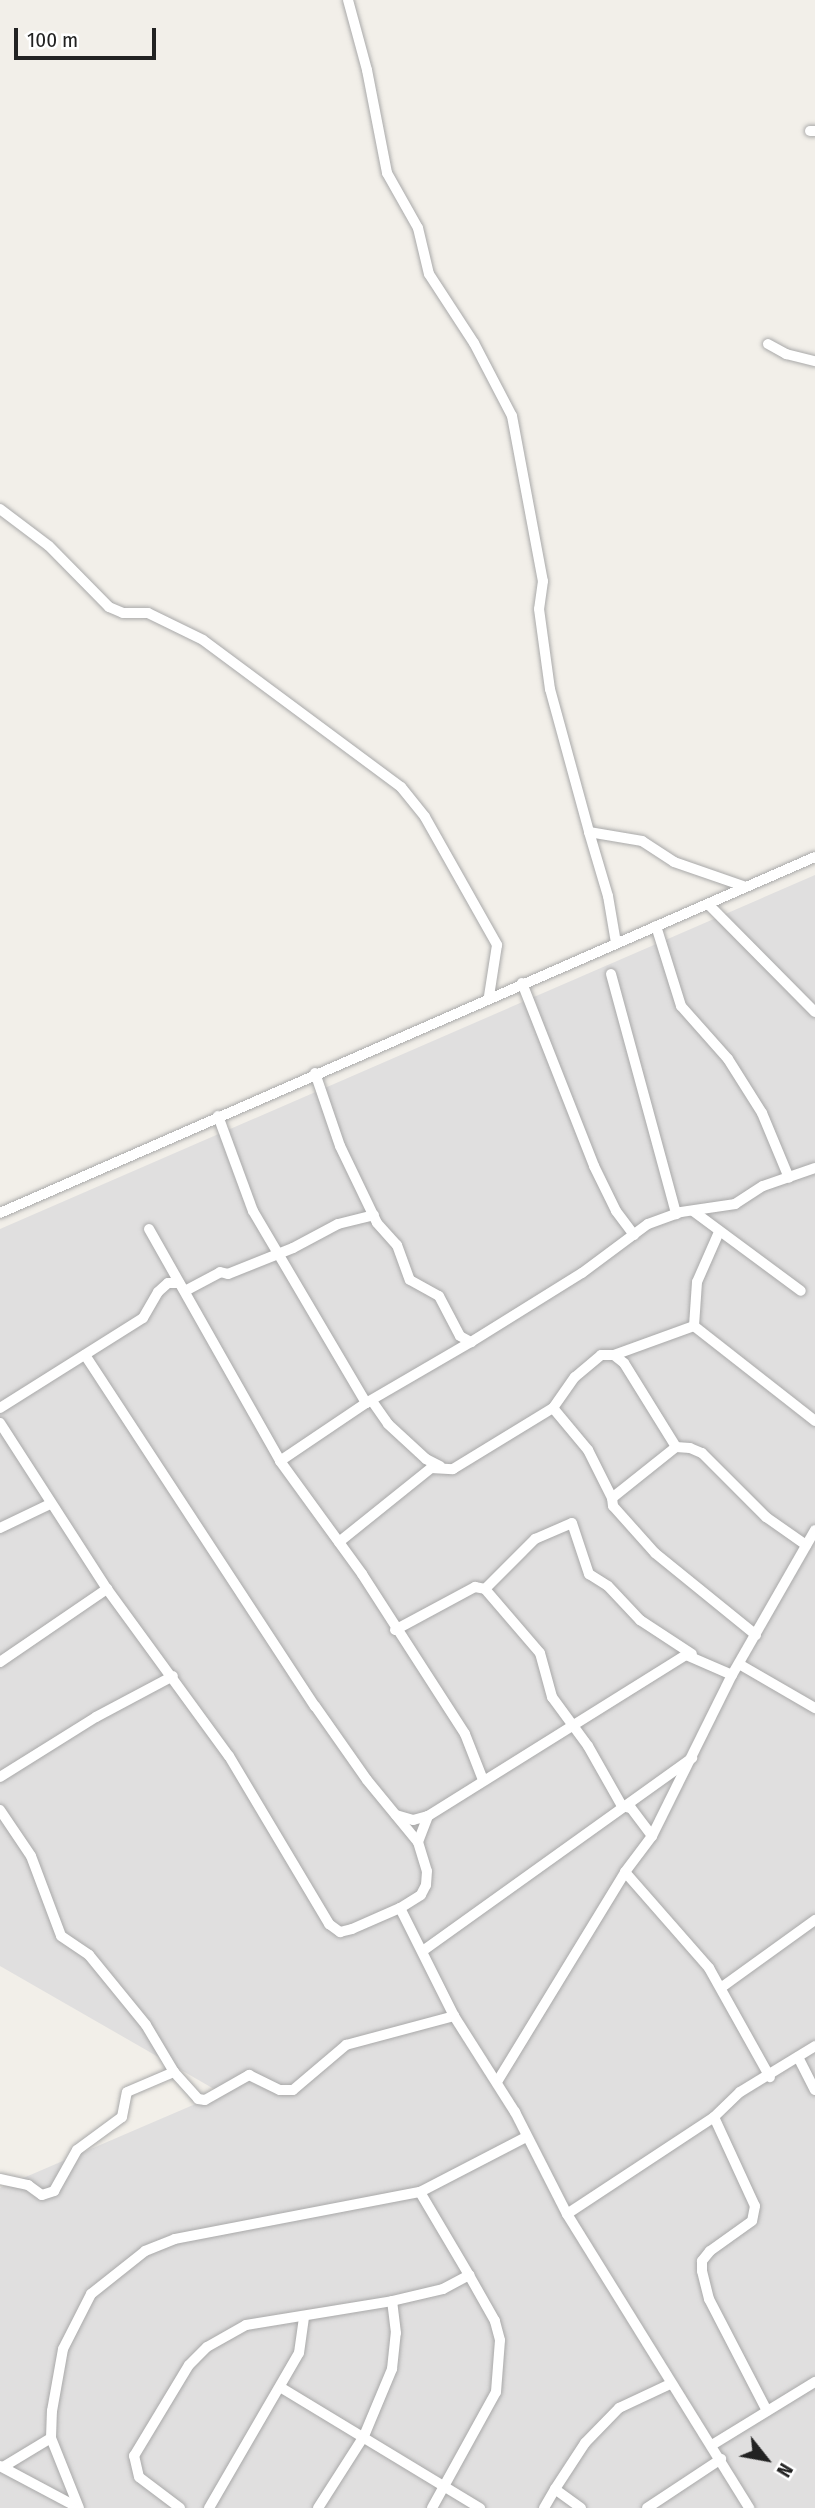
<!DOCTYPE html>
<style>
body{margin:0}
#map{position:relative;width:815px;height:2508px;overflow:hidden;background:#f2efe9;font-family:"Fira Sans Condensed",sans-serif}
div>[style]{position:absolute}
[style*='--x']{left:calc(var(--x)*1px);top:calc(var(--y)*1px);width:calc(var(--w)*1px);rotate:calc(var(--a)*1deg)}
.residential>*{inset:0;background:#e0dfdf}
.roads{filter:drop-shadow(0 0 2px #a9a9a9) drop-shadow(0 0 2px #a9a9a9)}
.minor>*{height:10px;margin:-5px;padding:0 5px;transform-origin:5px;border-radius:5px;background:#fff}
span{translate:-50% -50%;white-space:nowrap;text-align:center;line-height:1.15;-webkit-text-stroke:6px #fff;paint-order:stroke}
.north{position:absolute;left:731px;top:2424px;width:70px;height:70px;-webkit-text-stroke:5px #fff;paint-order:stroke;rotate:121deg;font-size:19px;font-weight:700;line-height:28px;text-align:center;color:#222}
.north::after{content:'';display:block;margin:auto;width:24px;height:32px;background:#222;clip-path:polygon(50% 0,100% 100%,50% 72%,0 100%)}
.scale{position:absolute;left:14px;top:28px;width:142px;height:32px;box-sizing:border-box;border:4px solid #222;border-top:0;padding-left:9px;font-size:21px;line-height:24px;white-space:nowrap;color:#222;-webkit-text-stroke:5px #fff;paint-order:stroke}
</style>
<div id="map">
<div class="residential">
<div style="clip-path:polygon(815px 875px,815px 2508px,0 2508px,0 2188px,221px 2093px,0 1966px,0 1229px)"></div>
</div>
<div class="roads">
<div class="minor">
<div style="--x:348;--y:0;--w:73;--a:74.8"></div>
<div style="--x:367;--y:70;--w:105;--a:79"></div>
<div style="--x:387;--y:173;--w:63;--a:60.6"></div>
<div style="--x:418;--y:228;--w:47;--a:76.6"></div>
<div style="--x:429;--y:274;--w:82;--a:56.9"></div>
<div style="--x:474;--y:343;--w:82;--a:62.5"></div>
<div style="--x:512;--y:416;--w:168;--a:79.4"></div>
<div style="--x:543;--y:581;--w:28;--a:98"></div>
<div style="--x:539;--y:609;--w:81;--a:82.2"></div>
<div style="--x:550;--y:689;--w:148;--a:74.7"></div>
<div style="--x:589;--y:832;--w:54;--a:9.6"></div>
<div style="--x:642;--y:841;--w:38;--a:33"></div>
<div style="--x:674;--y:862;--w:76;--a:19.1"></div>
<div style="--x:810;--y:131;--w:5;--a:0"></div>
<div style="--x:768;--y:344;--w:21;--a:29"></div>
<div style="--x:786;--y:354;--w:30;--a:14"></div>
<div style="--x:0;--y:509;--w:61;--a:37.1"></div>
<div style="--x:49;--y:546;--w:86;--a:45.5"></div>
<div style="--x:109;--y:607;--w:15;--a:23"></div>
<div style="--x:123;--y:613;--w:25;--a:0"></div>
<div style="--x:148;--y:613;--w:61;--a:26.1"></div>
<div style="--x:203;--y:640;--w:247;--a:36.6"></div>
<div style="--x:401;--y:787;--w:38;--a:51"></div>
<div style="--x:425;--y:817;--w:147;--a:60.6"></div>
<div style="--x:497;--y:945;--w:52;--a:98.9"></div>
<div style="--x:589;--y:832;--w:67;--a:73.5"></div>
<div style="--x:608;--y:896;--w:48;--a:80.3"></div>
<div style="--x:708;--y:904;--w:152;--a:45.3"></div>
<div style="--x:656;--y:926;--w:84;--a:72.6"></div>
<div style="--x:681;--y:1006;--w:71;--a:48.4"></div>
<div style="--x:728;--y:1059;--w:64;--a:57.8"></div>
<div style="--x:762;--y:1113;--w:70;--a:67.4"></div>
<div style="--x:611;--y:974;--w:249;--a:74.8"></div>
<div style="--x:522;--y:983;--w:197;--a:68.5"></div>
<div style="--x:594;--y:1166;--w:50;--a:63.9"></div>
<div style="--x:616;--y:1211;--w:30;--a:53"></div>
<div style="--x:315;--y:1073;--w:77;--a:71.1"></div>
<div style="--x:340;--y:1146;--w:85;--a:64.3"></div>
<div style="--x:377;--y:1223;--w:30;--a:48"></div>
<div style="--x:397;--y:1245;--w:37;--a:70"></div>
<div style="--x:410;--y:1280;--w:33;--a:29"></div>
<div style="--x:439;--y:1296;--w:45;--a:62.3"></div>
<div style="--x:460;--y:1336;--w:13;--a:29"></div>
<div style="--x:471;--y:1342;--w:131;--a:-31.9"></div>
<div style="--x:582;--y:1273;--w:82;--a:-36.6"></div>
<div style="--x:648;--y:1224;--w:35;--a:-20"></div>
<div style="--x:681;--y:1212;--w:55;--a:-8.4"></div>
<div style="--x:735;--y:1204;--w:33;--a:-33"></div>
<div style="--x:763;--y:1186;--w:55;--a:-19.1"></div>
<div style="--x:218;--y:1116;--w:101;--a:69.8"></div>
<div style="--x:253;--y:1211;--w:223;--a:59.5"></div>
<div style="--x:693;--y:1211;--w:134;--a:36.5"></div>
<div style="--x:0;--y:1213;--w:889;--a:-23.6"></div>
<div style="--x:149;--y:1229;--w:266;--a:60.5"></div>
<div style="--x:280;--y:1461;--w:140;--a:54"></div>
<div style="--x:362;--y:1574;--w:190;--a:57.2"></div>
<div style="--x:465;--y:1734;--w:49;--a:68.6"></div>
<div style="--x:185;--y:1291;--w:40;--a:-28"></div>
<div style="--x:220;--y:1272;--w:8;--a:14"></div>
<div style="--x:228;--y:1274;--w:70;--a:-21.8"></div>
<div style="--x:293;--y:1248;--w:51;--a:-28.1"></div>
<div style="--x:338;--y:1224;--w:37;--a:-14"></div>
<div style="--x:694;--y:1326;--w:44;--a:-86.1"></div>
<div style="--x:697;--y:1282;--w:55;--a:-66.3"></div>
<div style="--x:85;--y:1355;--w:420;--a:56.8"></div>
<div style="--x:315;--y:1706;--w:90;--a:54.9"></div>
<div style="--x:367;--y:1780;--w:80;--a:50.6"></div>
<div style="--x:418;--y:1842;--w:30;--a:73"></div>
<div style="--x:427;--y:1871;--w:14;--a:94"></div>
<div style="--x:426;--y:1885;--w:11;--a:117"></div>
<div style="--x:421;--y:1895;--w:25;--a:148"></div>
<div style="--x:614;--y:1355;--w:85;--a:-19.9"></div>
<div style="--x:694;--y:1326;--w:154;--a:38.1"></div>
<div style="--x:372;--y:1401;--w:28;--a:55"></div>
<div style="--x:388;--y:1424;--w:52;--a:42.6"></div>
<div style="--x:426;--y:1459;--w:16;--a:27"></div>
<div style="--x:0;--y:1408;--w:169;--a:-32.2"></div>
<div style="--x:143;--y:1318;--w:30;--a:-60"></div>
<div style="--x:158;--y:1292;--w:13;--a:-42"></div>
<div style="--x:168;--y:1283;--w:11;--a:0"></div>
<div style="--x:553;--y:1408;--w:55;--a:50.2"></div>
<div style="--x:588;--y:1450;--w:54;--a:63.4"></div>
<div style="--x:0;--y:1423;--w:197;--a:57.2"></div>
<div style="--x:107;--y:1589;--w:207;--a:53.9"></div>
<div style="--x:229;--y:1756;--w:196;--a:59.2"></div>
<div style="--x:329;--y:1924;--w:14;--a:36"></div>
<div style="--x:340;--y:1932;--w:12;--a:-14"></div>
<div style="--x:352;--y:1929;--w:52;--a:-23.6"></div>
<div style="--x:400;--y:1908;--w:121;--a:63.4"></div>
<div style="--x:454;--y:2016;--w:114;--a:57.6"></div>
<div style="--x:515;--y:2112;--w:114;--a:63"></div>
<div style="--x:567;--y:2214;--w:346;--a:58.2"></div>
<div style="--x:280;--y:1461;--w:104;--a:-34"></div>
<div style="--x:366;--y:1403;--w:121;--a:-30.2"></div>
<div style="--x:0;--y:1528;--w:55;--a:-25.6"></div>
<div style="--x:339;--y:1542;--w:118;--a:-38.8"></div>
<div style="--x:431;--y:1468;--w:22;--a:3"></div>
<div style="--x:453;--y:1469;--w:117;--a:-31.4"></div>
<div style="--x:553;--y:1408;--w:38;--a:-55"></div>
<div style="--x:575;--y:1377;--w:34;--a:-40"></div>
<div style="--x:601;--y:1355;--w:13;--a:0"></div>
<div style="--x:614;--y:1355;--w:13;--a:39"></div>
<div style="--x:624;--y:1363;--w:99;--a:58.2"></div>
<div style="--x:485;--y:1589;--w:71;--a:-45"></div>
<div style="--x:535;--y:1539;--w:40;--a:-23.4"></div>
<div style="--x:572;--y:1523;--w:54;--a:71.6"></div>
<div style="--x:589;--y:1574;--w:22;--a:32"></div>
<div style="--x:608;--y:1586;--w:47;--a:46.7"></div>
<div style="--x:640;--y:1620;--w:62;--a:33.2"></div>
<div style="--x:395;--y:1630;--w:91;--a:-28.3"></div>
<div style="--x:475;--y:1587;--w:10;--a:11"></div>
<div style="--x:485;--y:1589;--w:84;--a:49.3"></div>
<div style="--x:540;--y:1653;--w:46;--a:74.7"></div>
<div style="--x:552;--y:1697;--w:61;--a:53.7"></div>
<div style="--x:588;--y:1746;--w:69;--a:60.5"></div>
<div style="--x:622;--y:1806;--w:9;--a:13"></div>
<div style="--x:631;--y:1808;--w:35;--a:53"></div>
<div style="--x:756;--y:1635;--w:130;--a:-140.9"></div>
<div style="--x:655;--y:1553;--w:63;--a:-131.8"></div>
<div style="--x:613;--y:1506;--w:8;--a:-97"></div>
<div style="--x:612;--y:1498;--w:82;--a:-38.6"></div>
<div style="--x:676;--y:1447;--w:14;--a:4"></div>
<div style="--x:690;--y:1448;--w:13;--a:23"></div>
<div style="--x:702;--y:1453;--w:91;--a:45"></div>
<div style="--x:766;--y:1517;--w:49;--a:35"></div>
<div style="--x:0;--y:1662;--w:130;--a:-34.3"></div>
<div style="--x:739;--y:1664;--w:88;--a:30.1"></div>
<div style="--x:0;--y:1777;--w:113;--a:-32"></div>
<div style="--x:96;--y:1717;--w:87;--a:-28"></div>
<div style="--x:0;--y:1810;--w:55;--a:56"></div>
<div style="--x:31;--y:1856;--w:85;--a:69.4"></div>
<div style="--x:61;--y:1936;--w:34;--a:34"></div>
<div style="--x:89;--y:1955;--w:90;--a:50.8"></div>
<div style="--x:146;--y:2025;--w:55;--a:59.2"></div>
<div style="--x:174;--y:2072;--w:36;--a:48"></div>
<div style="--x:198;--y:2099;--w:7;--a:8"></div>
<div style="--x:205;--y:2100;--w:51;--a:-29.6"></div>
<div style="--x:249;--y:2075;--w:34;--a:26"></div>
<div style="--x:280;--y:2090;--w:13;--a:0"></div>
<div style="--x:293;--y:2090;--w:70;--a:-40.3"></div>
<div style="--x:346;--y:2045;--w:112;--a:-15"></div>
<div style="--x:396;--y:1815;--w:18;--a:16"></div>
<div style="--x:413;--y:1820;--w:16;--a:-15"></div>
<div style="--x:428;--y:1816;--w:304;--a:-32"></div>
<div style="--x:686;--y:1655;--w:50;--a:23.5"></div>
<div style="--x:418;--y:1842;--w:28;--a:-69"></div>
<div style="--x:625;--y:1872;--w:128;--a:48.8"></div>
<div style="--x:709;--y:1968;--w:125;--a:60.8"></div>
<div style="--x:424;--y:1950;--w:330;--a:-35.6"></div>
<div style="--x:722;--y:1987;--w:115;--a:-35.8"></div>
<div style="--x:798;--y:2057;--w:37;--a:63"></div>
<div style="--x:497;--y:2082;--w:246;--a:-58.6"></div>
<div style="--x:625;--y:1872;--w:45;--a:-53.1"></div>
<div style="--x:652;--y:1836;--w:180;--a:-63.6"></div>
<div style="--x:732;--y:1675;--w:167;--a:-60.2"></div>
<div style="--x:714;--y:2117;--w:98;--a:65.3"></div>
<div style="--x:755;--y:2206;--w:15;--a:101"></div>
<div style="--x:752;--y:2221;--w:52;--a:144.5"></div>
<div style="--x:710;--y:2251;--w:13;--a:129"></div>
<div style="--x:702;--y:2261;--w:10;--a:90"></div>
<div style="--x:702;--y:2271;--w:29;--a:76"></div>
<div style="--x:709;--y:2299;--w:126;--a:62.6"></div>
<div style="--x:0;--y:2179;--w:29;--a:12"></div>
<div style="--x:28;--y:2185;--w:17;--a:36"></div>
<div style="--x:42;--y:2195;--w:13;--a:-18"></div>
<div style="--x:54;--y:2191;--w:47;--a:-60.7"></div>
<div style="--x:77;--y:2150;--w:56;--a:-36.3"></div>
<div style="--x:122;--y:2117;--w:25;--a:-79"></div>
<div style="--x:127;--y:2092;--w:51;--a:-23.1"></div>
<div style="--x:567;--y:2214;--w:176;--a:-33.4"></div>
<div style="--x:714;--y:2117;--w:36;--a:-44"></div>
<div style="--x:740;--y:2092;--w:88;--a:-31.5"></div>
<div style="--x:280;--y:2387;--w:234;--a:31.2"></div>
<div style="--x:712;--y:2445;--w:121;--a:-31.5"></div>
<div style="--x:0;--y:2466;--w:87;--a:28"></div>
<div style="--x:3;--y:2467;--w:56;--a:-31.1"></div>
<div style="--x:79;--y:2508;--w:75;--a:-111.8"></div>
<div style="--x:51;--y:2438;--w:27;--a:-88"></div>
<div style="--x:52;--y:2411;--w:63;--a:-79.9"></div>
<div style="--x:63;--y:2349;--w:62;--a:-63"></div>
<div style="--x:91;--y:2294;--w:69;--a:-38.5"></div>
<div style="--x:145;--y:2251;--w:32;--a:-22"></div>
<div style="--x:175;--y:2239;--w:249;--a:-10.9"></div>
<div style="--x:180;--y:2508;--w:51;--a:-142.9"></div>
<div style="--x:139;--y:2477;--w:22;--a:-103"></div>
<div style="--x:134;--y:2456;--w:106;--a:-58.9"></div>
<div style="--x:189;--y:2365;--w:25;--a:-45"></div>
<div style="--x:207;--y:2347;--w:45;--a:-29.4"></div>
<div style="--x:246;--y:2325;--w:148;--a:-9.3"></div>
<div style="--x:392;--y:2301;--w:52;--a:-13.2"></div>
<div style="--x:443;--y:2289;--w:30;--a:-28"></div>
<div style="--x:469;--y:2275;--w:96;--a:-120.6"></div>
<div style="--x:420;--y:2192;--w:119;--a:-27.4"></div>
<div style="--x:209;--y:2508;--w:179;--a:-59.9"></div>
<div style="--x:299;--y:2353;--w:37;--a:-82"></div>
<div style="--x:318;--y:2508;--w:85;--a:-57.4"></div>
<div style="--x:364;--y:2436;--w:73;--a:-67.3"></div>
<div style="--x:392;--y:2369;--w:36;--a:-84"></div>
<div style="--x:396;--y:2333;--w:32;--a:-97"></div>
<div style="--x:432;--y:2508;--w:132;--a:-61.1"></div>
<div style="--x:496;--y:2392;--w:52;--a:-85.6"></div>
<div style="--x:500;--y:2340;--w:20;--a:-105"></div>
<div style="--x:495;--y:2321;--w:53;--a:-119.5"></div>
<div style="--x:544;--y:2508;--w:22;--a:-60"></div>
<div style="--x:581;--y:2508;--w:32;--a:-144"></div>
<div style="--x:555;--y:2489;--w:55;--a:-56.9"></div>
<div style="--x:585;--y:2443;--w:49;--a:-45.8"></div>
<div style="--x:619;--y:2408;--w:56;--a:-25.2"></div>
<div style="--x:647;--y:2508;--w:89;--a:-33.5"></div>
</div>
</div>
<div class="north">N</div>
<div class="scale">100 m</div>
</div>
